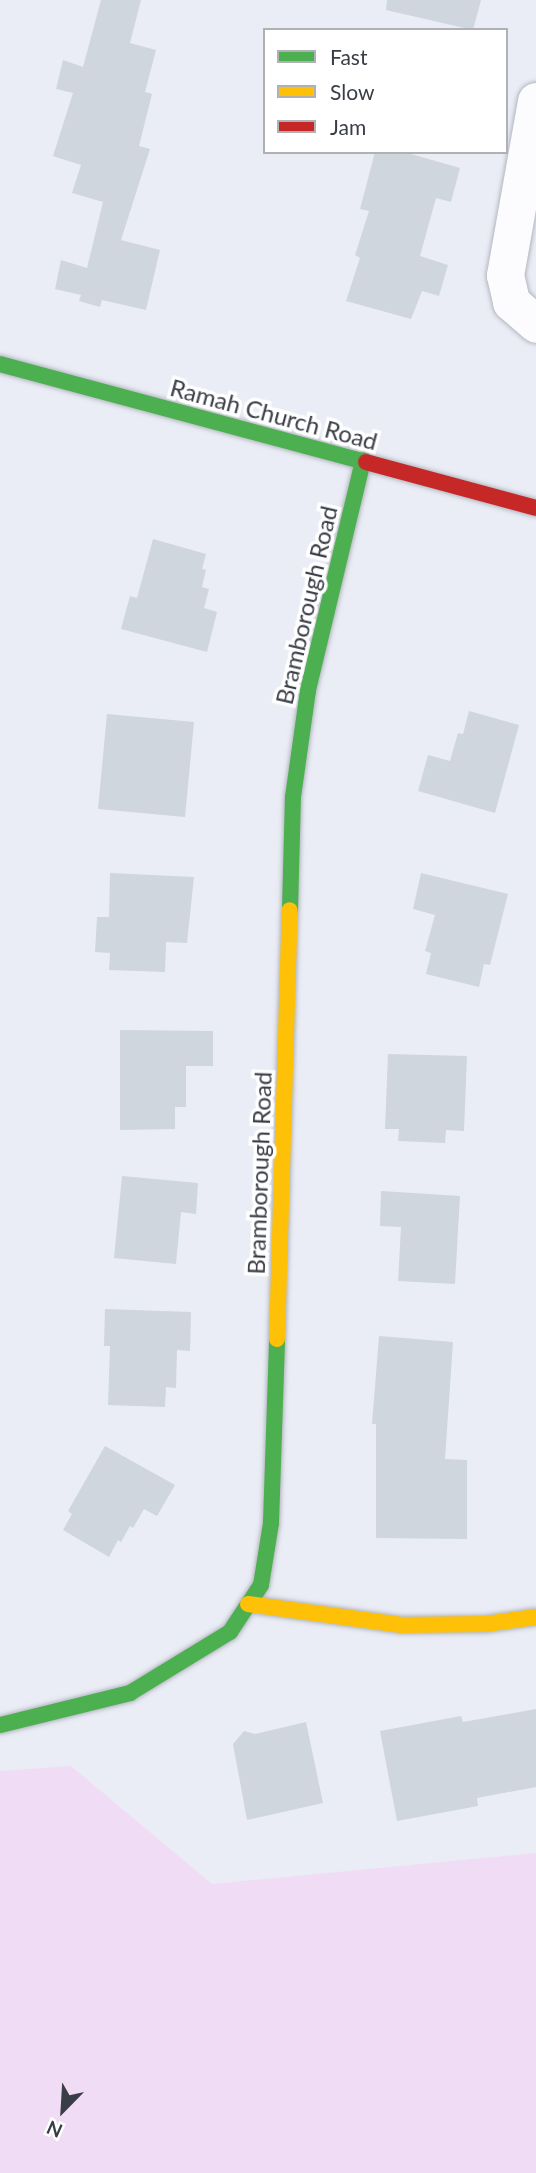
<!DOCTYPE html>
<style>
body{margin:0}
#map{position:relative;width:536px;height:2173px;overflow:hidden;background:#eaedf5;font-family:Lato,sans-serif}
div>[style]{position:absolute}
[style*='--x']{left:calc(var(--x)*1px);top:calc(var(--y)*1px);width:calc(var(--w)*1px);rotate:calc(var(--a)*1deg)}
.green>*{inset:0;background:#f0dcf4}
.building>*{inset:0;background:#d0d6dd}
.roads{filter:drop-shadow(0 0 2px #b3b7bf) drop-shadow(0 0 2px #b3b7bf)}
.street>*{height:37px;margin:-18.5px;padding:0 18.5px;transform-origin:18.5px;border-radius:18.5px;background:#fcfcfe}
.fast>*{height:16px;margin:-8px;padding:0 8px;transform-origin:8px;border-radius:8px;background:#4caf50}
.slow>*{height:16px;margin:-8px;padding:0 8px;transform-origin:8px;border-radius:8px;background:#ffc107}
.jam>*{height:16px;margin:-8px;padding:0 8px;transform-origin:8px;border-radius:8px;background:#c62828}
span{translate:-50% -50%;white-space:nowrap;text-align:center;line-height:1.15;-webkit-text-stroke:7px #fff;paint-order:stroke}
.street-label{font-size:24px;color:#393d46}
.legend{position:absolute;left:263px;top:28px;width:245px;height:126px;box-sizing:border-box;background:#fff;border:2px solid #b0b1b5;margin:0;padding:9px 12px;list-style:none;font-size:21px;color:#393d46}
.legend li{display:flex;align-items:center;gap:14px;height:35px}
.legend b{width:35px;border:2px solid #b0b1b5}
.north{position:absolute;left:28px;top:2075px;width:70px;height:70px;-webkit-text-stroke:5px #fff;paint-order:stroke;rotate:204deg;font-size:19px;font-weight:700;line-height:28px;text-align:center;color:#393d46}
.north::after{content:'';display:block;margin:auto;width:24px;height:32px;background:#393d46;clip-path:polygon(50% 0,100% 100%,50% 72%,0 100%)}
</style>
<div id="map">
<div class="green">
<div style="clip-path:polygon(71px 1766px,212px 1884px,536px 1853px,536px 2173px,0 2173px,0 1771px)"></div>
</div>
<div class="building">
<div style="clip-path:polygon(101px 0,141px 0,130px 43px,156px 50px,145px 92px,152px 94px,139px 146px,150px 149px,121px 240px,160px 250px,146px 310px,102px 300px,100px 307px,79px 301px,81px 295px,55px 289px,61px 260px,87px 268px,103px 202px,72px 193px,81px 165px,53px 156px,73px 93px,56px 89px,63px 60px,83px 67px)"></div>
<div style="clip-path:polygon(387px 0,481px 0,473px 30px,386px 10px)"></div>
<div style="clip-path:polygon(375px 152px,404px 152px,460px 168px,451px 202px,436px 198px,420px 256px,448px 265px,439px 296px,422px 291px,411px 319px,346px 301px,360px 258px,355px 255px,369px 211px,360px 209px)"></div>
<div style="clip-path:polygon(153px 539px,206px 554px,202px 569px,206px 570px,202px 587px,209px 589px,204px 608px,217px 612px,207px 652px,121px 629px,130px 596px,137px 598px)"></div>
<div style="clip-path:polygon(469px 711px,519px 725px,495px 813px,418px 791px,428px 755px,450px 761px,458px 733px,463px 734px)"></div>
<div style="clip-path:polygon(107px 714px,194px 722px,185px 817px,98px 809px)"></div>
<div style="clip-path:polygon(110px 873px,194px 877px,187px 943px,166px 942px,165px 972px,109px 970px,110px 953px,95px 952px,97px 917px,109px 917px)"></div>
<div style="clip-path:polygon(421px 873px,508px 894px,490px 965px,484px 964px,479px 987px,426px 974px,431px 953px,425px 951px,435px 915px,413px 909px)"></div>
<div style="clip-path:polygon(120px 1030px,213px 1031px,213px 1066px,186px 1066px,186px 1107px,175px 1107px,175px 1129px,120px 1130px)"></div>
<div style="clip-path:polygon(388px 1054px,467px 1056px,464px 1131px,446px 1130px,445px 1143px,398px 1141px,399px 1129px,385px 1129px)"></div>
<div style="clip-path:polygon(122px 1176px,198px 1183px,196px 1214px,181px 1212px,176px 1264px,114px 1258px)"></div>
<div style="clip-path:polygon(381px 1191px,460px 1196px,455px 1284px,398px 1281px,401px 1227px,380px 1226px)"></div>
<div style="clip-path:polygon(105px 1309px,191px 1312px,190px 1351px,177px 1350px,176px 1388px,166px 1387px,165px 1407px,108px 1405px,110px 1346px,104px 1346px)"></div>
<div style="clip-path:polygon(379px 1336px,453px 1342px,445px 1459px,467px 1460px,467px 1539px,376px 1538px,376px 1424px,372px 1424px)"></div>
<div style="clip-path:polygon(105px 1446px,175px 1485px,157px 1516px,144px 1509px,133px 1528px,130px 1526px,121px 1542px,118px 1540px,109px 1557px,63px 1530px,72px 1514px,68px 1511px)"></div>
<div style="clip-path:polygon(536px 1709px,536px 1787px,477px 1798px,478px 1806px,397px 1821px,380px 1731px,461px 1716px,463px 1722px)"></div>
<div style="clip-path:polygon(306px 1722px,323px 1803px,247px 1820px,233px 1744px,244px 1731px,255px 1734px)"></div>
</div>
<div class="roads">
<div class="street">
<div style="--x:536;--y:101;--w:177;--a:100.1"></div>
<div style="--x:505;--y:275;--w:28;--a:77"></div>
<div style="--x:511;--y:302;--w:33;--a:41"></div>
</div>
<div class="fast">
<div style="--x:0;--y:364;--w:379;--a:15"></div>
<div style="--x:290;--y:910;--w:113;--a:-88.5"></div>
<div style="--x:293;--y:797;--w:108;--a:-82"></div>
<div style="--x:308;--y:690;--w:236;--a:-76.5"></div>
<div style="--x:0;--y:1725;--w:134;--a:-13.8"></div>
<div style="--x:130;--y:1693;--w:117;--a:-31.4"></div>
<div style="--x:230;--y:1632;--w:56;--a:-56.6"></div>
<div style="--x:261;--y:1585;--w:63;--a:-80.8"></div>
<div style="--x:271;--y:1523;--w:184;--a:-88.1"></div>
</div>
<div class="slow">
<div style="--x:277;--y:1339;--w:429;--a:-88.3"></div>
<div style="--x:248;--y:1604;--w:155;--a:7.8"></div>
<div style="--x:402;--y:1625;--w:84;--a:-0.7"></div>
<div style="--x:486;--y:1624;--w:50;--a:-8"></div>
</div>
<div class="jam">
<div style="--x:366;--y:462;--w:176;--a:15.1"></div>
</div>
</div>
<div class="street-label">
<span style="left:274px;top:414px;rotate:15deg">Ramah Church Road</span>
<span style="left:306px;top:605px;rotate:-77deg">Bramborough Road</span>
<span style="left:259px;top:1173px;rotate:-88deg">Bramborough Road</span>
</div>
<ul class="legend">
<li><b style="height:9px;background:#4caf50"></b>Fast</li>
<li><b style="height:9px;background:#ffc107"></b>Slow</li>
<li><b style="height:9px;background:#c62828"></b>Jam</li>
</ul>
<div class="north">N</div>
</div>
